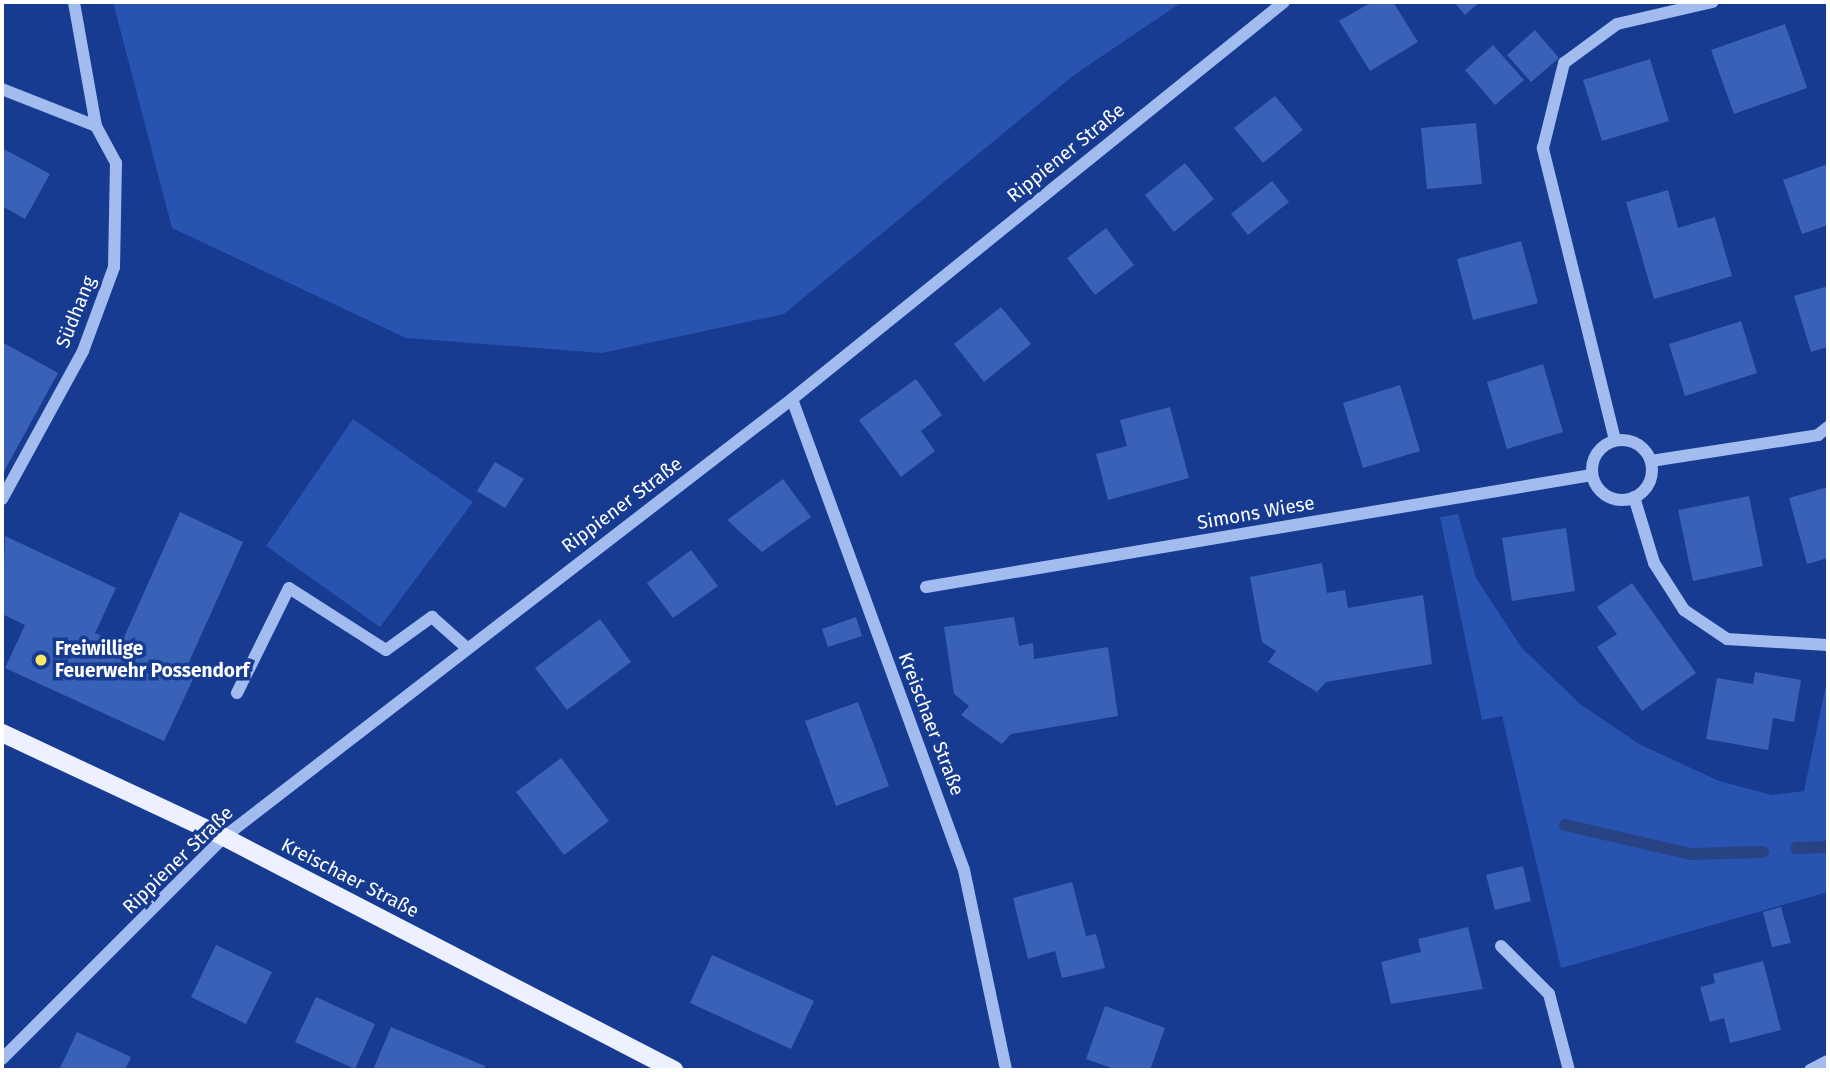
<!DOCTYPE html>
<meta charset="utf-8">
<style>
body{margin:0}
#map{position:relative;width:1830px;height:1072px;overflow:hidden;background:#163b91;font-family:"Fira Sans",sans-serif}
div>[style]{position:absolute}
[style*='--x']{left:calc(var(--x)*1px);top:calc(var(--y)*1px);width:calc(var(--w)*1px);rotate:calc(var(--a)*1deg)}
.green>*{inset:0;background:#2853b0}
.stream>*{height:12px;margin:-6px;padding:0 6px;transform-origin:6px;border-radius:6px;background:#284384}
.building>*{inset:0;background:#3a61b8}
.minor>*{height:12px;margin:-6px;padding:0 6px;transform-origin:6px;border-radius:6px;background:#a3bcf0}
.minor>.ring{margin:-6px;padding:0;box-sizing:content-box;background:none;border:12px solid #a3bcf0;border-radius:50%}
.major>*{height:18px;margin:-9px;padding:0 9px;transform-origin:9px;border-radius:9px;background:#edf1ff}
.dots>*{width:19px;height:19px;translate:-50% -50%;box-sizing:border-box;border:4px solid #163b91;border-radius:50%}
span{translate:-50% -50%;white-space:nowrap;text-align:center;line-height:1.15;-webkit-text-stroke:7px #163b91;paint-order:stroke}
.street-label{font-size:19px;color:#fff}
.poi-label{font-size:19px;color:#fff;font-weight:700}
.left{translate:0 -50%;text-align:left}
.frame{position:absolute;inset:0;border:4px solid #fff;pointer-events:none}
</style>
<div id="map">
<div class="green">
<div style="clip-path:polygon(113px 2px,1182px 2px,1074px 75px,784px 314px,602px 353px,406px 338px,172px 228px)"></div>
<div style="clip-path:polygon(353px 419px,473px 502px,380px 627px,266px 546px)"></div>
<div style="clip-path:polygon(1458px 514px,1476px 578px,1521px 647px,1580px 704px,1639px 744px,1719px 781px,1772px 795px,1804px 791px,1828px 675px,1828px 892px,1561px 968px,1502px 716px,1482px 720px,1440px 517px)"></div>
</div>
<div class="stream">
<div style="--x:1565;--y:825;--w:129;--a:13"></div>
<div style="--x:1691;--y:854;--w:72;--a:-1.6"></div>
<div style="--x:1796;--y:848;--w:32;--a:-2"></div>
</div>
<div class="building">
<div style="clip-path:polygon(1372px 2px,1393px 2px,1418px 42px,1370px 71px,1339px 21px)"></div>
<div style="clip-path:polygon(1454px 2px,1480px 2px,1465px 15px)"></div>
<div style="clip-path:polygon(1785px 24px,1807px 88px,1734px 114px,1711px 50px)"></div>
<div style="clip-path:polygon(1535px 30px,1559px 58px,1531px 82px,1507px 55px)"></div>
<div style="clip-path:polygon(1493px 45px,1524px 80px,1495px 105px,1465px 70px)"></div>
<div style="clip-path:polygon(1650px 59px,1669px 121px,1602px 141px,1583px 80px)"></div>
<div style="clip-path:polygon(1275px 96px,1303px 130px,1263px 163px,1234px 128px)"></div>
<div style="clip-path:polygon(1476px 123px,1482px 184px,1427px 189px,1421px 128px)"></div>
<div style="clip-path:polygon(2px 148px,50px 174px,25px 219px,2px 206px)"></div>
<div style="clip-path:polygon(1185px 163px,1214px 199px,1174px 232px,1145px 195px)"></div>
<div style="clip-path:polygon(1828px 164px,1828px 225px,1802px 234px,1783px 180px)"></div>
<div style="clip-path:polygon(1272px 181px,1289px 202px,1248px 235px,1231px 214px)"></div>
<div style="clip-path:polygon(1668px 190px,1678px 228px,1715px 217px,1732px 276px,1654px 299px,1626px 202px)"></div>
<div style="clip-path:polygon(1106px 228px,1134px 265px,1095px 295px,1067px 258px)"></div>
<div style="clip-path:polygon(1521px 241px,1538px 303px,1473px 320px,1457px 259px)"></div>
<div style="clip-path:polygon(1828px 286px,1828px 347px,1811px 352px,1794px 296px)"></div>
<div style="clip-path:polygon(1001px 307px,1031px 344px,984px 382px,954px 344px)"></div>
<div style="clip-path:polygon(1741px 321px,1757px 373px,1685px 396px,1669px 344px)"></div>
<div style="clip-path:polygon(2px 342px,58px 373px,2px 475px)"></div>
<div style="clip-path:polygon(1543px 364px,1563px 432px,1507px 449px,1487px 382px)"></div>
<div style="clip-path:polygon(916px 379px,942px 415px,921px 431px,935px 451px,901px 477px,859px 420px)"></div>
<div style="clip-path:polygon(1400px 385px,1420px 451px,1363px 468px,1343px 403px)"></div>
<div style="clip-path:polygon(1170px 407px,1189px 478px,1108px 500px,1096px 454px,1127px 446px,1120px 420px)"></div>
<div style="clip-path:polygon(495px 462px,524px 479px,505px 508px,477px 491px)"></div>
<div style="clip-path:polygon(783px 479px,811px 517px,762px 552px,727px 520px)"></div>
<div style="clip-path:polygon(1828px 487px,1828px 558px,1807px 564px,1789px 498px)"></div>
<div style="clip-path:polygon(1749px 496px,1763px 566px,1693px 581px,1678px 510px)"></div>
<div style="clip-path:polygon(180px 512px,243px 542px,184px 673px,194px 677px,164px 741px,5px 668px,25px 625px,2px 614px,5px 536px,116px 588px,95px 633px,121px 644px)"></div>
<div style="clip-path:polygon(1566px 528px,1575px 591px,1512px 601px,1502px 538px)"></div>
<div style="clip-path:polygon(691px 550px,718px 586px,673px 618px,647px 583px)"></div>
<div style="clip-path:polygon(1322px 563px,1327px 593px,1345px 590px,1348px 608px,1423px 595px,1432px 664px,1326px 682px,1317px 692px,1268px 662px,1276px 651px,1262px 642px,1250px 577px)"></div>
<div style="clip-path:polygon(1632px 583px,1696px 673px,1642px 711px,1597px 647px,1617px 634px,1597px 607px)"></div>
<div style="clip-path:polygon(856px 617px,862px 636px,828px 647px,822px 629px)"></div>
<div style="clip-path:polygon(1014px 617px,1019px 646px,1033px 643px,1034px 659px,1108px 647px,1118px 716px,1011px 734px,1002px 744px,961px 715px,969px 706px,954px 694px,944px 627px)"></div>
<div style="clip-path:polygon(600px 619px,631px 662px,567px 710px,535px 668px)"></div>
<div style="clip-path:polygon(1755px 672px,1801px 680px,1794px 722px,1773px 718px,1768px 750px,1706px 739px,1717px 678px,1753px 684px)"></div>
<div style="clip-path:polygon(858px 702px,889px 786px,836px 806px,805px 721px)"></div>
<div style="clip-path:polygon(561px 758px,609px 821px,564px 855px,516px 792px)"></div>
<div style="clip-path:polygon(1523px 866px,1531px 901px,1495px 910px,1486px 875px)"></div>
<div style="clip-path:polygon(1072px 882px,1086px 936px,1096px 934px,1105px 968px,1062px 978px,1055px 951px,1028px 959px,1013px 898px)"></div>
<div style="clip-path:polygon(1781px 907px,1791px 943px,1772px 947px,1763px 912px)"></div>
<div style="clip-path:polygon(1468px 927px,1483px 989px,1391px 1004px,1381px 962px,1421px 952px,1418px 939px)"></div>
<div style="clip-path:polygon(216px 945px,272px 972px,246px 1024px,191px 997px)"></div>
<div style="clip-path:polygon(712px 955px,814px 1001px,791px 1049px,690px 1003px)"></div>
<div style="clip-path:polygon(1763px 961px,1781px 1030px,1730px 1043px,1724px 1018px,1710px 1022px,1700px 987px,1715px 983px,1713px 974px)"></div>
<div style="clip-path:polygon(316px 997px,375px 1024px,355px 1069px,295px 1042px)"></div>
<div style="clip-path:polygon(1105px 1006px,1165px 1028px,1150px 1070px,1117px 1070px,1086px 1059px)"></div>
<div style="clip-path:polygon(391px 1027px,485px 1066px,483px 1070px,373px 1070px)"></div>
<div style="clip-path:polygon(77px 1032px,131px 1057px,125px 1070px,59px 1070px)"></div>
</div>
<div class="minor">
<div style="--x:2;--y:89;--w:101;--a:21.5"></div>
<div style="--x:792;--y:399;--w:501;--a:69.94"></div>
<div style="--x:964;--y:870;--w:204;--a:78.1"></div>
<div style="--x:1615;--y:440;--w:301;--a:-103.9"></div>
<div style="--x:1543;--y:148;--w:88;--a:-76.1"></div>
<div style="--x:1564;--y:63;--w:66;--a:-36.3"></div>
<div style="--x:1617;--y:24;--w:98;--a:-13"></div>
<div class="ring" style="left:1592px;top:440px;width:48px;height:48px"></div>
<div style="--x:1651;--y:461;--w:169;--a:-8.8"></div>
<div style="--x:1818;--y:435;--w:13;--a:-39"></div>
<div style="--x:1634;--y:497;--w:69;--a:73.1"></div>
<div style="--x:1654;--y:563;--w:56;--a:57.4"></div>
<div style="--x:1684;--y:610;--w:52;--a:34"></div>
<div style="--x:1727;--y:639;--w:101;--a:3.4"></div>
<div style="--x:2;--y:499;--w:169;--a:-61.3"></div>
<div style="--x:83;--y:351;--w:90;--a:-69.7"></div>
<div style="--x:114;--y:267;--w:104;--a:-88.9"></div>
<div style="--x:116;--y:163;--w:42;--a:-118.4"></div>
<div style="--x:96;--y:126;--w:126;--a:-100.1"></div>
<div style="--x:926;--y:587;--w:675;--a:-9.55"></div>
<div style="--x:237;--y:693;--w:117;--a:-63.7"></div>
<div style="--x:289;--y:588;--w:115;--a:32.6"></div>
<div style="--x:386;--y:650;--w:57;--a:-35.7"></div>
<div style="--x:432;--y:617;--w:47;--a:41.5"></div>
<div style="--x:1501;--y:946;--w:68;--a:45"></div>
<div style="--x:1549;--y:994;--w:79;--a:75.3"></div>
<div style="--x:2;--y:1059;--w:314;--a:-45"></div>
<div style="--x:224;--y:837;--w:717;--a:-37.64"></div>
<div style="--x:792;--y:399;--w:632;--a:-38.9"></div>
<div style="--x:1810;--y:1070;--w:20;--a:-27"></div>
</div>
<div class="major">
<div style="--x:2;--y:733;--w:245;--a:25.1"></div>
<div style="--x:224;--y:837;--w:507;--a:27.37"></div>
</div>
<div class="dots">
<div style="left:41px;top:660px;background:#ffe763"></div>
</div>
<div class="street-label">
<span style="left:1066px;top:153px;rotate:-39deg">Rippiener Straße</span>
<span style="left:76px;top:312px;rotate:-68deg">Südhang</span>
<span style="left:622px;top:505px;rotate:-37deg">Rippiener Straße</span>
<span style="left:1256px;top:513px;rotate:-10deg">Simons Wiese</span>
<span style="left:931px;top:724px;rotate:69deg">Kreischaer Straße</span>
<span style="left:178px;top:860px;rotate:-44deg">Rippiener Straße</span>
<span style="left:350px;top:878px;rotate:27deg">Kreischaer Straße</span>
</div>
<div class="poi-label">
<span class="left" style="left:55px;top:660px">Freiwillige<br>Feuerwehr Possendorf</span>
</div>
<div class="frame"></div>
</div>
